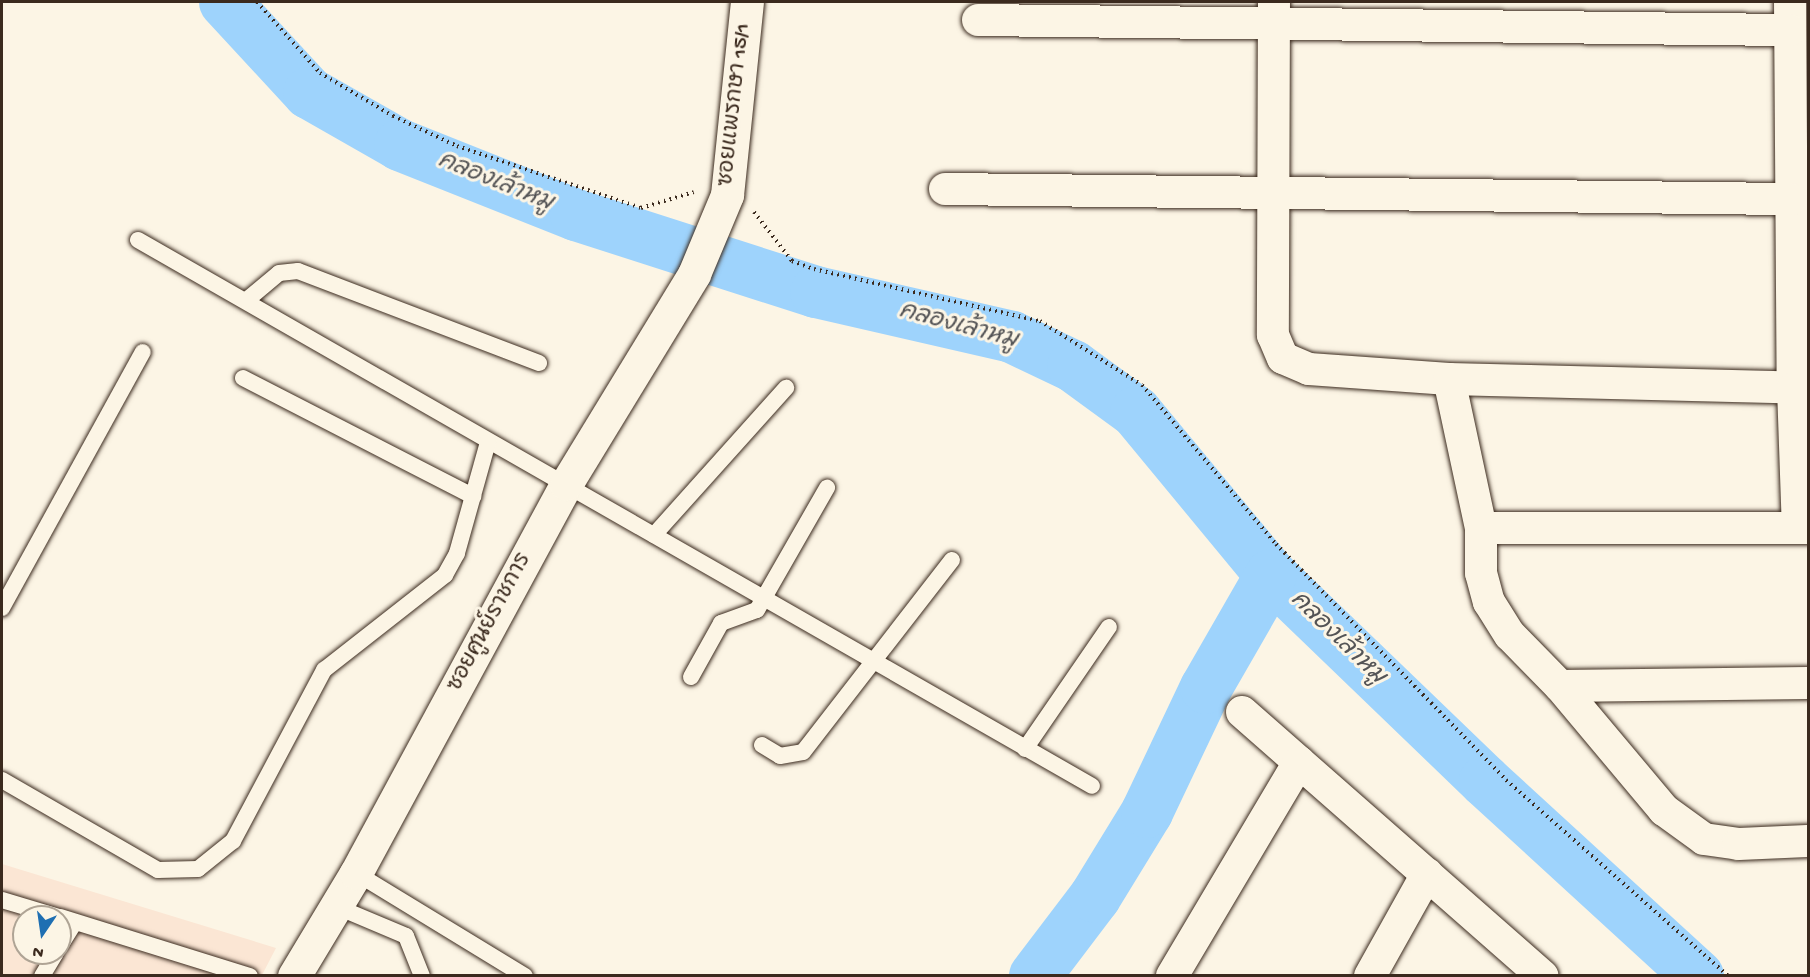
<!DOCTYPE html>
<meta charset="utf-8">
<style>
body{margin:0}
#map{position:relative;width:1810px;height:977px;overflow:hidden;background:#fcf5e5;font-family:"Gochi Hand","Playpen Sans Thai",sans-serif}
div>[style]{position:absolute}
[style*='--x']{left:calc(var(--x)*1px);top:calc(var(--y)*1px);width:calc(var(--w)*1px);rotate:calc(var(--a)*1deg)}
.built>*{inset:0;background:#fbe6d4}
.river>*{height:52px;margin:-26px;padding:0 26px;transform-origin:26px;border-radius:26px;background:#9ed3fc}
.path>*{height:4px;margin-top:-2px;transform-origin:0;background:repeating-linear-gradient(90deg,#3b2a1e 0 1.5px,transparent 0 6px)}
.roads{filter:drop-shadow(0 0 2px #3b2a1e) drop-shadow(0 0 2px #3b2a1e)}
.service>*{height:16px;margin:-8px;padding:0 8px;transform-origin:8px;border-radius:8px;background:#fcf5e5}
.minor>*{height:32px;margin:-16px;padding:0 16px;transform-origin:16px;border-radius:16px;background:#fcf5e5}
.tertiary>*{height:33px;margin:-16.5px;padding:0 16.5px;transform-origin:16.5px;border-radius:16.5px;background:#fcf5e5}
span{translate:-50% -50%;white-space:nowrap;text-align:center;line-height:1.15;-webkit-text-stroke:6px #fcf5e5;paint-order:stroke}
.street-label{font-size:22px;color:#3b2a1e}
.water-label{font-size:24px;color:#545456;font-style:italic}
.frame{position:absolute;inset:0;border:3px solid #3b2a1e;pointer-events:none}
.north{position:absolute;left:12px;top:905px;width:60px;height:60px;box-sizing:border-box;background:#fcf5e5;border:2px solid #afa495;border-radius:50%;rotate:193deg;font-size:16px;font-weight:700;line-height:24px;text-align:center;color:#3b2a1e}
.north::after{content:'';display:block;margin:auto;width:21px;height:27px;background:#1f6fb2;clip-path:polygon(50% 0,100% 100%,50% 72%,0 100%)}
</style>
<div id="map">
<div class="built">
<div style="clip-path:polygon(evenodd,2px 864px,276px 948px,262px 975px,2px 975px,2px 864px,24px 917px,60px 917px,60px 953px,24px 953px,24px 917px)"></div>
</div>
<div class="river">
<div style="--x:225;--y:2;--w:124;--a:47.3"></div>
<div style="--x:309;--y:93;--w:105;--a:29.7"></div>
<div style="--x:400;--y:145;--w:189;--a:21.7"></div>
<div style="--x:576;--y:215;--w:252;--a:17.8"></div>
<div style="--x:816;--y:292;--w:201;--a:12.9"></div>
<div style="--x:1012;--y:337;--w:68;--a:25.4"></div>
<div style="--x:1073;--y:366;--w:78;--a:36.1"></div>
<div style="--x:1136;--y:412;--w:212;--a:50.4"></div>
<div style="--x:1271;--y:575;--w:297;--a:43.9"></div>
<div style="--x:1485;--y:781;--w:289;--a:42.5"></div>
<div style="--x:1035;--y:976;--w:99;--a:-52.8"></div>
<div style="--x:1095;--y:897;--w:100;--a:-58.5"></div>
<div style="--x:1147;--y:812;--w:137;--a:-64.6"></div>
<div style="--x:1206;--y:688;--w:130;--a:-60.1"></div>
</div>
<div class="path">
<div style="--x:257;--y:2;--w:95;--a:48.4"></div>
<div style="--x:320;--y:73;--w:85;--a:30.5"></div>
<div style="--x:393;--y:116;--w:71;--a:25.1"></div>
<div style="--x:457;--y:146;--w:194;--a:18.6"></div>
<div style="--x:641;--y:208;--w:55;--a:-16.8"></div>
<div style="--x:754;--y:212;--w:62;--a:52.2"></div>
<div style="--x:792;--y:261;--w:23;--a:20"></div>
<div style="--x:814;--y:269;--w:232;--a:13"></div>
<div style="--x:1040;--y:321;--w:120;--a:32.1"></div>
<div style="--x:1142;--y:385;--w:208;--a:49.9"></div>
<div style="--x:1276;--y:544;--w:330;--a:45.7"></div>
<div style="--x:1506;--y:780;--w:296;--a:41.4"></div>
</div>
<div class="roads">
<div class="service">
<div style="--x:138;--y:240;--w:1099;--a:29.78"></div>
<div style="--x:248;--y:299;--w:40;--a:-40"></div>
<div style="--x:279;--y:273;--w:19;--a:-6"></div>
<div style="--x:298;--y:271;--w:258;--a:20.9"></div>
<div style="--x:243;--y:378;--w:259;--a:27.2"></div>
<div style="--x:654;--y:535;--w:198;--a:-48.1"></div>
<div style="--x:2;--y:608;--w:292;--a:-61.2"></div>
<div style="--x:691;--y:677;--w:62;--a:-60.9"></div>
<div style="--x:721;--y:623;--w:38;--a:-20"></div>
<div style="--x:757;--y:610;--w:141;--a:-60.2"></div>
<div style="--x:762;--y:745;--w:21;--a:31"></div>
<div style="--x:780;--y:756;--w:23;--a:-10"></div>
<div style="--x:803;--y:752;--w:243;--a:-52.2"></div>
<div style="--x:1025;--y:749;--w:148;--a:-55.5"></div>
<div style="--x:2;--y:780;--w:180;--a:30"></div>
<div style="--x:158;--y:870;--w:40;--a:-1.4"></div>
<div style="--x:198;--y:869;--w:45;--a:-38.7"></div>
<div style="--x:233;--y:841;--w:194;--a:-62"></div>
<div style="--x:324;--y:670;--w:154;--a:-38.1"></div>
<div style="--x:445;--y:575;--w:25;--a:-61"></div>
<div style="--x:457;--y:553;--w:115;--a:-74.4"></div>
<div style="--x:356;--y:873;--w:198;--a:31.4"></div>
<div style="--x:2;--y:900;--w:59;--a:16.6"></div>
<div style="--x:335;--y:906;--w:77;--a:22.9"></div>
<div style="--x:406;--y:936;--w:43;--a:68.2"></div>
<div style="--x:60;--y:917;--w:199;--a:17.3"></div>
<div style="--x:60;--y:946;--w:28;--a:-58"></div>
<div style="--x:42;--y:976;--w:27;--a:-59"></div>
</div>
<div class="minor">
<div style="--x:1274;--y:2;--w:333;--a:90.2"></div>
<div style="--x:1273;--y:335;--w:25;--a:67"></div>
<div style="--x:1283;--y:358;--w:28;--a:23"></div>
<div style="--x:1309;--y:369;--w:140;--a:4.1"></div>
<div style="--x:1449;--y:379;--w:359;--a:1.4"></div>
<div style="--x:1790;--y:2;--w:386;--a:89.6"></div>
<div style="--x:1793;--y:388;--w:140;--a:88"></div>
<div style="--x:978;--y:20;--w:812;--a:0.71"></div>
<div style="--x:945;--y:189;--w:846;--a:0.68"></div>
<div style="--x:1449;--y:379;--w:152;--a:77.9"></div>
<div style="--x:1481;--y:528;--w:45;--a:90"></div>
<div style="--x:1481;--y:573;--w:30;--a:75"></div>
<div style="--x:1489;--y:602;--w:39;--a:58"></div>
<div style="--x:1510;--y:635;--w:71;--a:45.6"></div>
<div style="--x:1560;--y:686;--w:162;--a:50"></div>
<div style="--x:1664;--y:810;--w:49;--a:35.9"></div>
<div style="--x:1704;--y:839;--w:34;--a:8"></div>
<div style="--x:1738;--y:844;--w:70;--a:-2.5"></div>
<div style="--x:1481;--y:528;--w:327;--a:0"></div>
<div style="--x:1560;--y:686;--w:248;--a:-0.7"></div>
<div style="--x:1242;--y:712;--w:400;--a:41.3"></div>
<div style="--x:1172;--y:976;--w:249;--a:-59.3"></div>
<div style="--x:1370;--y:976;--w:117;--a:-60.8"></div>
</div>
<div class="tertiary">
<div style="--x:294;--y:976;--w:120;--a:-59"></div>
<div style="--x:356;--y:873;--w:442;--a:-61.6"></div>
<div style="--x:566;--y:484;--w:246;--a:-58.6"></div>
<div style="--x:694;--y:274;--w:86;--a:-67.3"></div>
<div style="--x:727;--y:195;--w:194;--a:-84.1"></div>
</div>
</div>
<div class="street-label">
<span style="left:736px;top:105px;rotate:-84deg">ซอยแพรกษา 15/1</span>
<span style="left:491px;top:623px;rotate:-62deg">ซอยศูนย์ราชการ</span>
</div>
<div class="water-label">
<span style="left:495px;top:183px;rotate:22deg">คลองเล้าหมู</span>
<span style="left:958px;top:327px;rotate:15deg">คลองเล้าหมู</span>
<span style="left:1337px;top:639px;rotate:44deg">คลองเล้าหมู</span>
</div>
<div class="frame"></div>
<div class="north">N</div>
</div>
